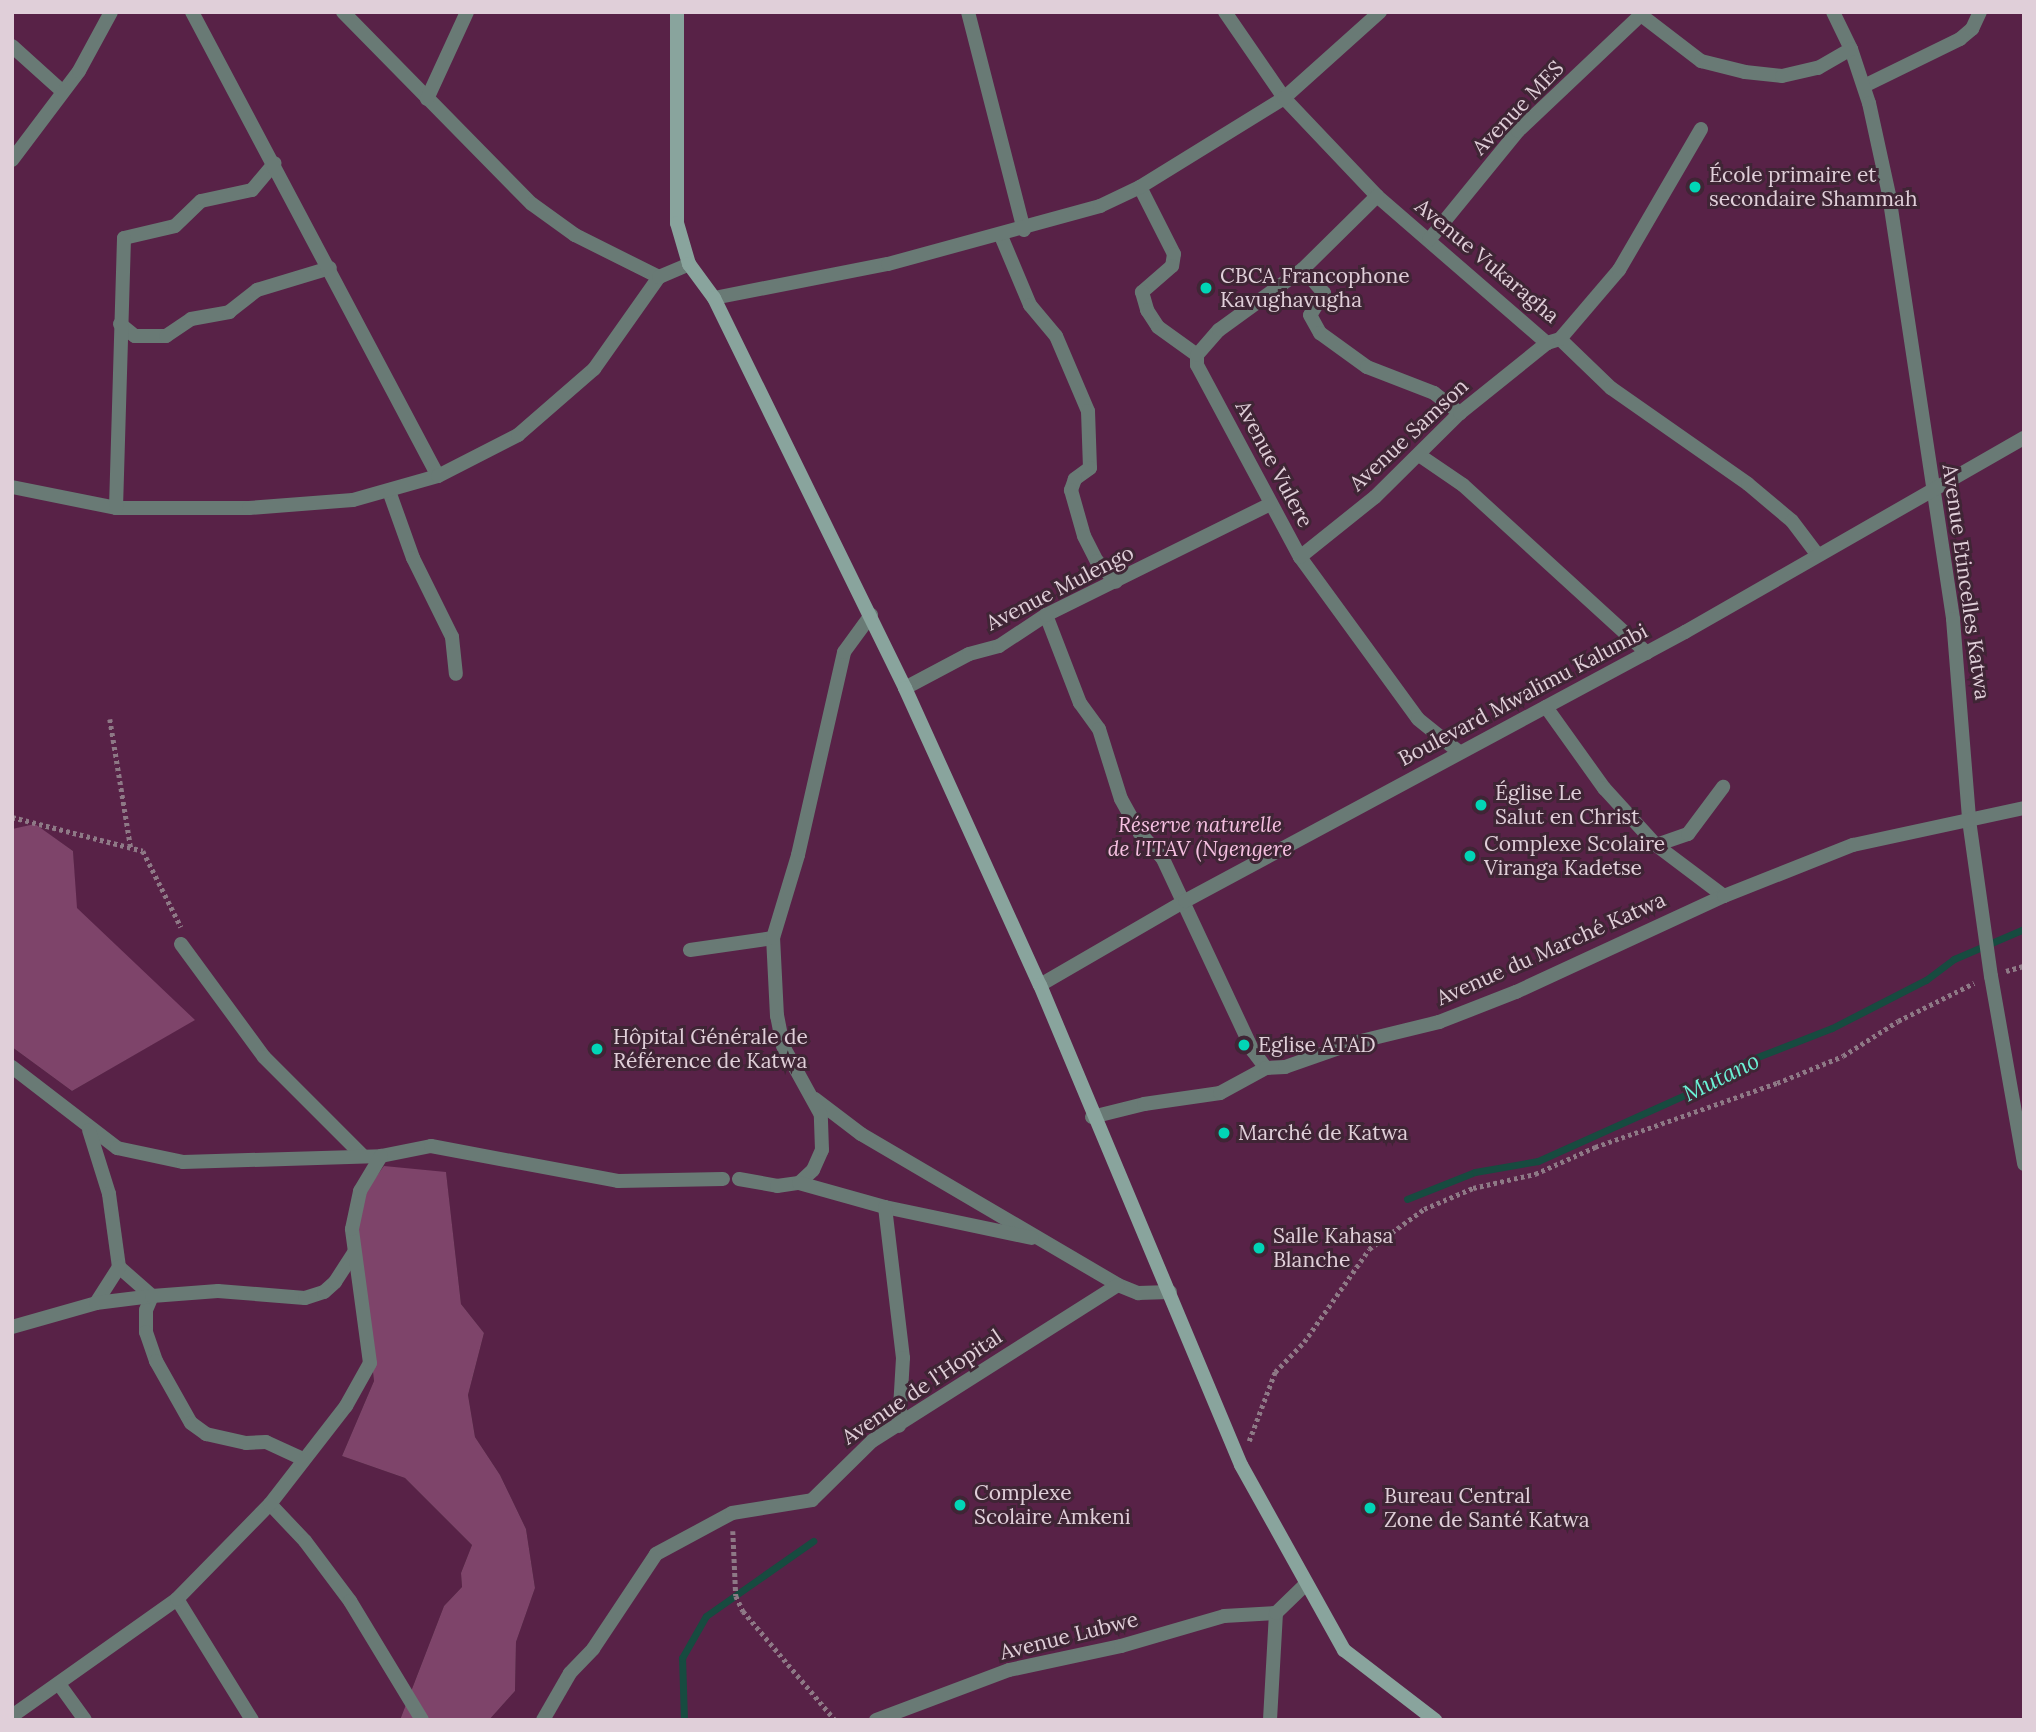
<!DOCTYPE html>
<meta charset="utf-8">
<style>
body{margin:0}
#map{position:relative;width:2036px;height:1732px;overflow:hidden;background:#3f2535;font-family:Lora,serif}
div>[style]{position:absolute}
[style*='--x']{left:calc(var(--x)*1px);top:calc(var(--y)*1px);width:calc(var(--w)*1px);rotate:calc(var(--a)*1deg)}
.green>*{inset:0;background:#582247}
.forest>*{inset:0;background:#7e446a}
.stream>*{height:7px;margin:-3.5px;padding:0 3.5px;transform-origin:3.5px;border-radius:3.5px;background:#174b40}
.path>*{height:4.5px;margin-top:-2.25px;transform-origin:0;background:repeating-linear-gradient(90deg,#8e7986 0 3.5px,transparent 0 7px)}
.service>*{height:14px;margin:-7px;padding:0 7px;transform-origin:7px;border-radius:7px;background:#697a75}
.minor>*{height:14px;margin:-7px;padding:0 7px;transform-origin:7px;border-radius:7px;background:#697a75}
.tertiary>*{height:14px;margin:-7px;padding:0 7px;transform-origin:7px;border-radius:7px;background:#697a75}
.secondary>*{height:14px;margin:-7px;padding:0 7px;transform-origin:7px;border-radius:7px;background:#89a49d}
.dots>*{width:19px;height:19px;translate:-50% -50%;box-sizing:border-box;border:4px solid #3f2535;border-radius:50%}
span{translate:-50% -50%;white-space:nowrap;text-align:center;line-height:1.15;-webkit-text-stroke:6px #3f2535;paint-order:stroke}
.street-label{font-size:21px;color:#e0cfd9}
.poi-label{font-size:21px;color:#e0cfd9}
.left{translate:0 -50%;text-align:left}
.park-label{font-size:21px;color:#f6c0e1;font-style:italic}
.water-label{font-size:23px;color:#6bf1d5;font-style:italic}
.frame{position:absolute;inset:0;border:14px solid #e0cfd9;pointer-events:none}
</style>
<div id="map">
<div class="green">
<div style="clip-path:polygon(12px 12px,2024px 12px,2024px 1720px,489px 1720px,515px 1691px,516px 1642px,535px 1588px,526px 1529px,500px 1475px,475px 1437px,468px 1395px,484px 1333px,461px 1304px,446px 1173px,385px 1167px,370px 1330px,374px 1381px,342px 1456px,405px 1478px,472px 1545px,461px 1573px,462px 1587px,444px 1606px,400px 1720px,12px 1720px,12px 1047px,72px 1091px,194px 1020px,76px 908px,73px 851px,35px 825px,12px 829px)"></div>
</div>
<div class="forest">
<div style="clip-path:polygon(35px 824px,73px 851px,77px 908px,195px 1020px,72px 1091px,12px 1047px,12px 829px)"></div>
<div style="clip-path:polygon(384px 1166px,446px 1172px,461px 1304px,484px 1333px,468px 1395px,475px 1437px,500px 1475px,526px 1529px,535px 1588px,516px 1642px,515px 1691px,489px 1720px,400px 1720px,444px 1606px,462px 1587px,461px 1573px,472px 1545px,405px 1478px,342px 1456px,374px 1381px,357px 1227px,367px 1189px)"></div>
</div>
<div class="stream">
<div style="--x:1407;--y:1199;--w:73;--a:-21.7"></div>
<div style="--x:1475;--y:1172;--w:64;--a:-9.9"></div>
<div style="--x:1538;--y:1161;--w:171;--a:-24.2"></div>
<div style="--x:1694;--y:1091;--w:61;--a:-29.5"></div>
<div style="--x:1747;--y:1061;--w:91;--a:-21.2"></div>
<div style="--x:1832;--y:1028;--w:106;--a:-27.1"></div>
<div style="--x:1926;--y:980;--w:35;--a:-37"></div>
<div style="--x:1954;--y:959;--w:76;--a:-23.2"></div>
<div style="--x:684;--y:1720;--w:62;--a:-91.8"></div>
<div style="--x:682;--y:1658;--w:48;--a:-60.3"></div>
<div style="--x:706;--y:1616;--w:131;--a:-35"></div>
</div>
<div class="path">
<div style="--x:110;--y:719;--w:131;--a:80.8"></div>
<div style="--x:12;--y:817;--w:135;--a:14.5"></div>
<div style="--x:143;--y:851;--w:85;--a:63.4"></div>
<div style="--x:2006;--y:971;--w:19;--a:-16"></div>
<div style="--x:1249;--y:1441;--w:74;--a:-69.4"></div>
<div style="--x:1275;--y:1372;--w:42;--a:-46"></div>
<div style="--x:1304;--y:1342;--w:113;--a:-55"></div>
<div style="--x:1369;--y:1249;--w:68;--a:-36"></div>
<div style="--x:1424;--y:1209;--w:53;--a:-23.2"></div>
<div style="--x:1473;--y:1188;--w:64;--a:-12.7"></div>
<div style="--x:1535;--y:1174;--w:66;--a:-24.2"></div>
<div style="--x:1595;--y:1147;--w:193;--a:-19.4"></div>
<div style="--x:1777;--y:1083;--w:71;--a:-22.2"></div>
<div style="--x:1843;--y:1056;--w:65;--a:-32.5"></div>
<div style="--x:1898;--y:1021;--w:85;--a:-26.6"></div>
<div style="--x:733;--y:1531;--w:65;--a:87.4"></div>
<div style="--x:736;--y:1596;--w:17;--a:65"></div>
<div style="--x:743;--y:1611;--w:143;--a:49.8"></div>
</div>
<div class="service">
<div style="--x:1864;--y:86;--w:107;--a:-26.1"></div>
<div style="--x:1960;--y:39;--w:16;--a:-40"></div>
<div style="--x:1972;--y:29;--w:19;--a:-65"></div>
<div style="--x:1001;--y:236;--w:75;--a:67.2"></div>
<div style="--x:1030;--y:305;--w:40;--a:50"></div>
<div style="--x:1056;--y:336;--w:82;--a:66.9"></div>
<div style="--x:1088;--y:411;--w:57;--a:88"></div>
<div style="--x:1090;--y:468;--w:19;--a:144"></div>
<div style="--x:1075;--y:479;--w:12;--a:110"></div>
<div style="--x:1071;--y:490;--w:48;--a:74.2"></div>
<div style="--x:1084;--y:536;--w:28;--a:63"></div>
<div style="--x:1097;--y:561;--w:28;--a:48"></div>
<div style="--x:124;--y:238;--w:52;--a:-13.2"></div>
<div style="--x:175;--y:226;--w:36;--a:-44"></div>
<div style="--x:201;--y:201;--w:52;--a:-12.2"></div>
<div style="--x:252;--y:190;--w:35;--a:-50"></div>
<div style="--x:1303;--y:269;--w:32;--a:49"></div>
<div style="--x:1324;--y:293;--w:26;--a:122"></div>
<div style="--x:1310;--y:315;--w:21;--a:61"></div>
<div style="--x:1320;--y:333;--w:58;--a:35.9"></div>
<div style="--x:1367;--y:367;--w:72;--a:21.2"></div>
<div style="--x:1434;--y:393;--w:33;--a:38"></div>
<div style="--x:120;--y:324;--w:19;--a:39"></div>
<div style="--x:135;--y:336;--w:31;--a:0"></div>
<div style="--x:166;--y:336;--w:30;--a:-34"></div>
<div style="--x:191;--y:319;--w:39;--a:-10"></div>
<div style="--x:229;--y:312;--w:36;--a:-38"></div>
<div style="--x:257;--y:290;--w:76;--a:-16.8"></div>
<div style="--x:1419;--y:455;--w:53;--a:34.3"></div>
<div style="--x:1463;--y:485;--w:249;--a:42.4"></div>
<div style="--x:389;--y:491;--w:71;--a:70.3"></div>
<div style="--x:413;--y:558;--w:88;--a:63.7"></div>
<div style="--x:452;--y:637;--w:37;--a:84"></div>
<div style="--x:1656;--y:845;--w:34;--a:-19"></div>
<div style="--x:1688;--y:834;--w:59;--a:-53.3"></div>
<div style="--x:690;--y:950;--w:84;--a:-8.2"></div>
<div style="--x:152;--y:1296;--w:15;--a:113"></div>
<div style="--x:146;--y:1310;--w:22;--a:90"></div>
<div style="--x:146;--y:1332;--w:31;--a:71"></div>
<div style="--x:156;--y:1361;--w:71;--a:60.6"></div>
<div style="--x:191;--y:1423;--w:19;--a:36"></div>
<div style="--x:206;--y:1434;--w:41;--a:12.7"></div>
<div style="--x:246;--y:1443;--w:20;--a:-3"></div>
<div style="--x:266;--y:1442;--w:41;--a:24.7"></div>
<div style="--x:59;--y:1684;--w:44;--a:54.2"></div>
</div>
<div class="minor">
<div style="--x:192;--y:12;--w:525;--a:62.07"></div>
<div style="--x:343;--y:12;--w:269;--a:45.5"></div>
<div style="--x:532;--y:204;--w:53;--a:35.8"></div>
<div style="--x:575;--y:235;--w:94;--a:26.6"></div>
<div style="--x:968;--y:12;--w:225;--a:75.6"></div>
<div style="--x:1225;--y:12;--w:104;--a:55.5"></div>
<div style="--x:1284;--y:98;--w:135;--a:46.5"></div>
<div style="--x:1377;--y:196;--w:225;--a:40.9"></div>
<div style="--x:1547;--y:343;--w:14;--a:-17"></div>
<div style="--x:1560;--y:339;--w:71;--a:43.9"></div>
<div style="--x:1611;--y:388;--w:167;--a:35"></div>
<div style="--x:1748;--y:484;--w:57;--a:40.1"></div>
<div style="--x:1792;--y:521;--w:41;--a:52.9"></div>
<div style="--x:1833;--y:12;--w:41;--a:64.1"></div>
<div style="--x:1851;--y:49;--w:57;--a:71.6"></div>
<div style="--x:1869;--y:103;--w:94;--a:77.7"></div>
<div style="--x:1889;--y:195;--w:429;--a:81.4"></div>
<div style="--x:1953;--y:619;--w:202;--a:85.4"></div>
<div style="--x:1969;--y:820;--w:158;--a:82"></div>
<div style="--x:1991;--y:976;--w:191;--a:80"></div>
<div style="--x:1641;--y:15;--w:76;--a:37.5"></div>
<div style="--x:1701;--y:61;--w:45;--a:14"></div>
<div style="--x:1745;--y:72;--w:37;--a:6"></div>
<div style="--x:1782;--y:76;--w:37;--a:-13"></div>
<div style="--x:1818;--y:68;--w:38;--a:-30"></div>
<div style="--x:12;--y:46;--w:67;--a:42"></div>
<div style="--x:427;--y:99;--w:96;--a:-65.3"></div>
<div style="--x:12;--y:160;--w:111;--a:-53"></div>
<div style="--x:79;--y:71;--w:67;--a:-61.5"></div>
<div style="--x:1140;--y:187;--w:75;--a:63.1"></div>
<div style="--x:1174;--y:254;--w:12;--a:99"></div>
<div style="--x:1172;--y:266;--w:40;--a:139"></div>
<div style="--x:1142;--y:292;--w:19;--a:74"></div>
<div style="--x:1147;--y:310;--w:20;--a:57"></div>
<div style="--x:1158;--y:327;--w:48;--a:35.7"></div>
<div style="--x:1197;--y:355;--w:10;--a:90"></div>
<div style="--x:1197;--y:365;--w:218;--a:61.8"></div>
<div style="--x:1300;--y:557;--w:200;--a:53.9"></div>
<div style="--x:1418;--y:719;--w:53;--a:38.8"></div>
<div style="--x:1429;--y:240;--w:141;--a:-50.8"></div>
<div style="--x:1518;--y:131;--w:173;--a:-43.4"></div>
<div style="--x:714;--y:298;--w:177;--a:-11.1"></div>
<div style="--x:888;--y:264;--w:220;--a:-15.3"></div>
<div style="--x:1100;--y:206;--w:44;--a:-25.4"></div>
<div style="--x:1140;--y:187;--w:169;--a:-31.7"></div>
<div style="--x:1284;--y:98;--w:129;--a:-41.9"></div>
<div style="--x:1560;--y:339;--w:91;--a:-49.5"></div>
<div style="--x:1619;--y:270;--w:163;--a:-59.8"></div>
<div style="--x:1197;--y:355;--w:33;--a:-49"></div>
<div style="--x:1219;--y:330;--w:104;--a:-36"></div>
<div style="--x:1303;--y:269;--w:104;--a:-44.6"></div>
<div style="--x:12;--y:487;--w:106;--a:11.4"></div>
<div style="--x:116;--y:508;--w:133;--a:0"></div>
<div style="--x:249;--y:508;--w:104;--a:-4.4"></div>
<div style="--x:353;--y:500;--w:88;--a:-15.8"></div>
<div style="--x:438;--y:476;--w:90;--a:-27.1"></div>
<div style="--x:518;--y:435;--w:101;--a:-41"></div>
<div style="--x:594;--y:369;--w:113;--a:-54.8"></div>
<div style="--x:659;--y:277;--w:33;--a:-23"></div>
<div style="--x:116;--y:508;--w:270;--a:-88.3"></div>
<div style="--x:1300;--y:557;--w:96;--a:-38.7"></div>
<div style="--x:1375;--y:497;--w:120;--a:-44.7"></div>
<div style="--x:1460;--y:413;--w:112;--a:-38.8"></div>
<div style="--x:1046;--y:615;--w:94;--a:68.9"></div>
<div style="--x:1080;--y:703;--w:32;--a:54"></div>
<div style="--x:1099;--y:729;--w:73;--a:72.6"></div>
<div style="--x:1121;--y:799;--w:38;--a:61"></div>
<div style="--x:1139;--y:832;--w:36;--a:48"></div>
<div style="--x:1163;--y:859;--w:212;--a:64.9"></div>
<div style="--x:1253;--y:1051;--w:21;--a:53"></div>
<div style="--x:905;--y:688;--w:72;--a:-28"></div>
<div style="--x:969;--y:654;--w:31;--a:-15"></div>
<div style="--x:999;--y:646;--w:56;--a:-33.4"></div>
<div style="--x:1046;--y:615;--w:251;--a:-26.3"></div>
<div style="--x:1546;--y:707;--w:100;--a:54.4"></div>
<div style="--x:1604;--y:788;--w:77;--a:47.6"></div>
<div style="--x:1656;--y:845;--w:85;--a:36.9"></div>
<div style="--x:181;--y:944;--w:140;--a:53.7"></div>
<div style="--x:264;--y:1057;--w:140;--a:45"></div>
<div style="--x:12;--y:1067;--w:133;--a:37.6"></div>
<div style="--x:117;--y:1148;--w:67;--a:12"></div>
<div style="--x:183;--y:1162;--w:198;--a:-1.7"></div>
<div style="--x:381;--y:1156;--w:51;--a:-11.3"></div>
<div style="--x:431;--y:1146;--w:190;--a:10.6"></div>
<div style="--x:618;--y:1181;--w:105;--a:-1.1"></div>
<div style="--x:815;--y:1099;--w:58;--a:37.3"></div>
<div style="--x:861;--y:1134;--w:298;--a:30.4"></div>
<div style="--x:1118;--y:1285;--w:22;--a:22"></div>
<div style="--x:1138;--y:1293;--w:32;--a:-2"></div>
<div style="--x:1092;--y:1117;--w:54;--a:-14"></div>
<div style="--x:1144;--y:1104;--w:77;--a:-8.2"></div>
<div style="--x:1220;--y:1093;--w:52;--a:-28.5"></div>
<div style="--x:1266;--y:1068;--w:19;--a:-3"></div>
<div style="--x:1285;--y:1067;--w:72;--a:-19.4"></div>
<div style="--x:1353;--y:1043;--w:89;--a:-13.7"></div>
<div style="--x:1439;--y:1022;--w:83;--a:-21.3"></div>
<div style="--x:1516;--y:992;--w:229;--a:-24.8"></div>
<div style="--x:1724;--y:896;--w:139;--a:-21.6"></div>
<div style="--x:1853;--y:845;--w:175;--a:-12.2"></div>
<div style="--x:89;--y:1130;--w:67;--a:72.6"></div>
<div style="--x:109;--y:1194;--w:74;--a:82.2"></div>
<div style="--x:119;--y:1267;--w:44;--a:41.3"></div>
<div style="--x:739;--y:1179;--w:39;--a:10"></div>
<div style="--x:777;--y:1186;--w:22;--a:-8"></div>
<div style="--x:799;--y:1183;--w:19;--a:-43"></div>
<div style="--x:813;--y:1170;--w:22;--a:-66"></div>
<div style="--x:822;--y:1150;--w:35;--a:-92"></div>
<div style="--x:821;--y:1115;--w:79;--a:-118.8"></div>
<div style="--x:783;--y:1046;--w:31;--a:-101"></div>
<div style="--x:777;--y:1016;--w:78;--a:-92.9"></div>
<div style="--x:773;--y:938;--w:87;--a:-73.2"></div>
<div style="--x:798;--y:855;--w:208;--a:-77.2"></div>
<div style="--x:844;--y:652;--w:46;--a:-53.9"></div>
<div style="--x:799;--y:1183;--w:89;--a:15.6"></div>
<div style="--x:885;--y:1207;--w:150;--a:11.9"></div>
<div style="--x:885;--y:1207;--w:152;--a:83.2"></div>
<div style="--x:903;--y:1358;--w:68;--a:93.4"></div>
<div style="--x:96;--y:1303;--w:43;--a:-57.4"></div>
<div style="--x:12;--y:1327;--w:87;--a:-15.9"></div>
<div style="--x:96;--y:1303;--w:56;--a:-7.1"></div>
<div style="--x:152;--y:1296;--w:66;--a:-4.3"></div>
<div style="--x:218;--y:1291;--w:87;--a:4.6"></div>
<div style="--x:305;--y:1298;--w:20;--a:-18"></div>
<div style="--x:324;--y:1292;--w:15;--a:-42"></div>
<div style="--x:335;--y:1282;--w:35;--a:-57"></div>
<div style="--x:270;--y:1504;--w:51;--a:46.6"></div>
<div style="--x:305;--y:1541;--w:75;--a:53.1"></div>
<div style="--x:350;--y:1601;--w:139;--a:58.8"></div>
<div style="--x:177;--y:1599;--w:142;--a:58.2"></div>
<div style="--x:12;--y:1716;--w:202;--a:-35.3"></div>
<div style="--x:177;--y:1599;--w:133;--a:-45.6"></div>
<div style="--x:270;--y:1504;--w:124;--a:-52.2"></div>
<div style="--x:346;--y:1406;--w:49;--a:-60.8"></div>
<div style="--x:370;--y:1363;--w:135;--a:-97.7"></div>
<div style="--x:352;--y:1229;--w:39;--a:-78"></div>
<div style="--x:360;--y:1191;--w:41;--a:-59"></div>
<div style="--x:543;--y:1720;--w:54;--a:-60.1"></div>
<div style="--x:570;--y:1673;--w:33;--a:-46"></div>
<div style="--x:593;--y:1649;--w:114;--a:-56.4"></div>
<div style="--x:656;--y:1554;--w:86;--a:-28.3"></div>
<div style="--x:732;--y:1513;--w:81;--a:-9.2"></div>
<div style="--x:812;--y:1500;--w:84;--a:-44.5"></div>
<div style="--x:872;--y:1441;--w:291;--a:-32.4"></div>
<div style="--x:876;--y:1720;--w:142;--a:-20.6"></div>
<div style="--x:1009;--y:1670;--w:115;--a:-12.1"></div>
<div style="--x:1121;--y:1646;--w:107;--a:-16.2"></div>
<div style="--x:1224;--y:1616;--w:52;--a:-3.3"></div>
</div>
<div class="tertiary">
<div style="--x:1040;--y:985;--w:168;--a:-30.1"></div>
<div style="--x:1185;--y:901;--w:568;--a:-28.28"></div>
<div style="--x:1685;--y:632;--w:391;--a:-29.8"></div>
<div style="--x:1270;--y:1720;--w:107;--a:-86.8"></div>
<div style="--x:1276;--y:1613;--w:42;--a:-44"></div>
</div>
<div class="secondary">
<div style="--x:677;--y:12;--w:211;--a:90"></div>
<div style="--x:677;--y:223;--w:43;--a:73.7"></div>
<div style="--x:689;--y:264;--w:42;--a:53.7"></div>
<div style="--x:714;--y:298;--w:434;--a:63.9"></div>
<div style="--x:905;--y:688;--w:326;--a:65.6"></div>
<div style="--x:1040;--y:985;--w:520;--a:67.28"></div>
<div style="--x:1241;--y:1465;--w:212;--a:60.9"></div>
<div style="--x:1344;--y:1650;--w:115;--a:37.6"></div>
</div>
<div class="dots">
<div style="left:1695px;top:187px;background:#01d5b6"></div>
<div style="left:1206px;top:288px;background:#01d5b6"></div>
<div style="left:1481px;top:805px;background:#01d5b6"></div>
<div style="left:1470px;top:856px;background:#01d5b6"></div>
<div style="left:1244px;top:1045px;background:#01d5b6"></div>
<div style="left:597px;top:1049px;background:#01d5b6"></div>
<div style="left:1224px;top:1133px;background:#01d5b6"></div>
<div style="left:1259px;top:1248px;background:#01d5b6"></div>
<div style="left:960px;top:1505px;background:#01d5b6"></div>
<div style="left:1370px;top:1508px;background:#01d5b6"></div>
</div>
<div class="street-label">
<span style="left:1518px;top:108px;rotate:-46deg">Avenue MES</span>
<span style="left:1487px;top:261px;rotate:40deg">Avenue Vukaragha</span>
<span style="left:1409px;top:435px;rotate:-43deg">Avenue Samson</span>
<span style="left:1274px;top:464px;rotate:62deg">Avenue Vulere</span>
<span style="left:1966px;top:582px;rotate:82deg">Avenue Etincelles Katwa</span>
<span style="left:1060px;top:588px;rotate:-27deg">Avenue Mulengo</span>
<span style="left:1523px;top:695px;rotate:-28deg">Boulevard Mwalimu Kalumbi</span>
<span style="left:1551px;top:949px;rotate:-24deg">Avenue du Marché Katwa</span>
<span style="left:922px;top:1387px;rotate:-34deg">Avenue de l'Hopital</span>
<span style="left:1069px;top:1636px;rotate:-14deg">Avenue Lubwe</span>
</div>
<div class="poi-label">
<span class="left" style="left:1709px;top:187px">École primaire et<br>secondaire Shammah</span>
<span class="left" style="left:1220px;top:288px">CBCA Francophone<br>Kavughavugha</span>
<span class="left" style="left:1495px;top:805px">Église Le<br>Salut en Christ</span>
<span class="left" style="left:1484px;top:856px">Complexe Scolaire<br>Viranga Kadetse</span>
<span class="left" style="left:613px;top:1049px">Hôpital Générale de<br>Référence de Katwa</span>
<span class="left" style="left:1258px;top:1045px">Eglise ATAD</span>
<span class="left" style="left:1238px;top:1133px">Marché de Katwa</span>
<span class="left" style="left:1273px;top:1248px">Salle Kahasa<br>Blanche</span>
<span class="left" style="left:974px;top:1505px">Complexe<br>Scolaire Amkeni</span>
<span class="left" style="left:1384px;top:1508px">Bureau Central<br>Zone de Santé Katwa</span>
</div>
<div class="park-label">
<span style="left:1200px;top:837px">Réserve naturelle<br>de l'ITAV (Ngengere</span>
</div>
<div class="water-label">
<span style="left:1721px;top:1077px;rotate:-26deg">Mutano</span>
</div>
<div class="frame"></div>
</div>
